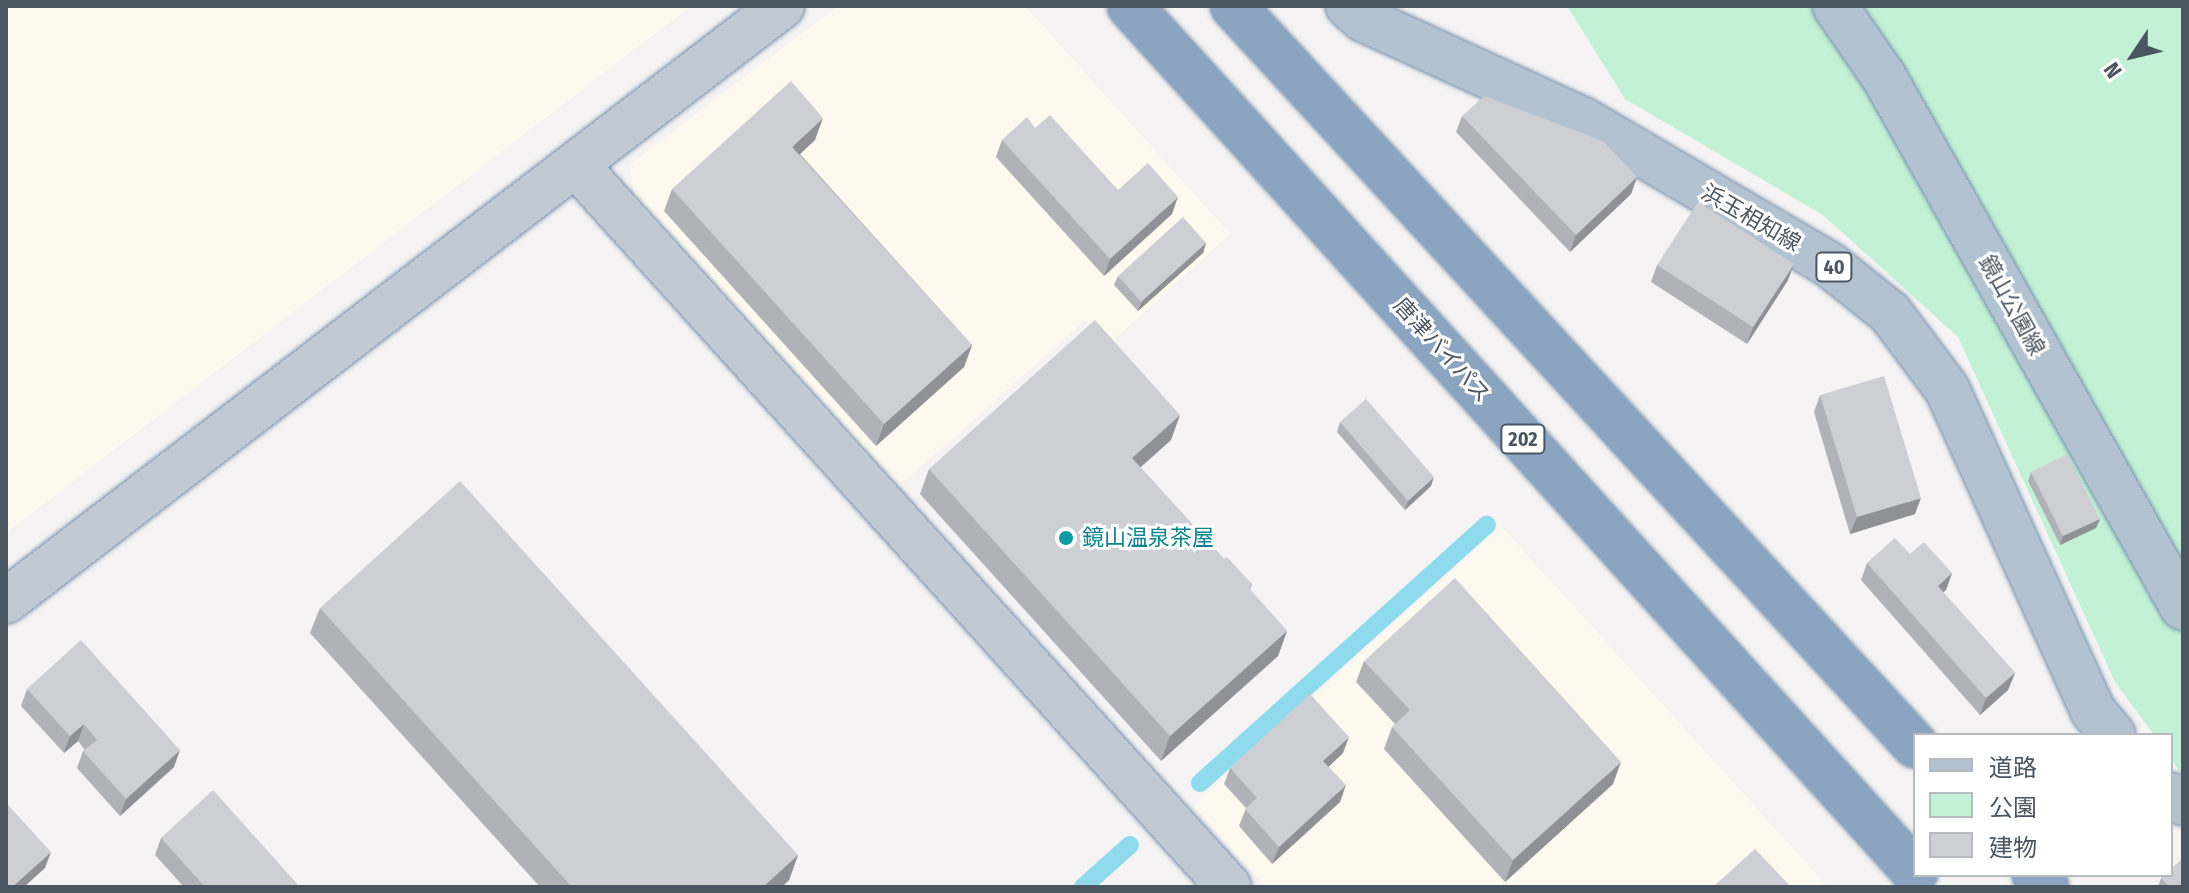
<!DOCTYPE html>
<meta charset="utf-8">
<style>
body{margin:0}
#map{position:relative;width:2189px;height:893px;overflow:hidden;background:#f5f3f3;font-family:"Fira Sans Condensed","Noto Sans JP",sans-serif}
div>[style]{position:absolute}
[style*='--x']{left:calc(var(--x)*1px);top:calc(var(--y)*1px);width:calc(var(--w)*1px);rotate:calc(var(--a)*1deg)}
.commercial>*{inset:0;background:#fdf9ef}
.green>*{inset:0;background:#c3f1d5}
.stream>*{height:18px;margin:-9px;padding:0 9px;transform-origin:9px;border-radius:9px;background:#90daee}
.roads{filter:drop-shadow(0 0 2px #7690ad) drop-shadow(0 0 2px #7690ad)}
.minor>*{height:44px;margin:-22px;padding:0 22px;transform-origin:22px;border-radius:22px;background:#c1cad2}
.major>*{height:44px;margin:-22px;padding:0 22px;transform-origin:22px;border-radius:22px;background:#b3c2d1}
.highway>*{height:44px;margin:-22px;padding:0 22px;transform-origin:22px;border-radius:22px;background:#8ba5c1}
.wall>*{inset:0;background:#b0b2b7}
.shaded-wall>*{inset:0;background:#909195}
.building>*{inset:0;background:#cdcfd5}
.dots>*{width:22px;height:22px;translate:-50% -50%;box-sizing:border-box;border:4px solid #fff;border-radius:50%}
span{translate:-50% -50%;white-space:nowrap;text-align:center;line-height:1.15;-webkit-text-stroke:6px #fff;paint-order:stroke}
.shield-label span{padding:2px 6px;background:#fff;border:2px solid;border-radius:6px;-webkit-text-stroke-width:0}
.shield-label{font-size:20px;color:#4a5661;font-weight:700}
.street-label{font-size:22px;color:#4a5661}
.culture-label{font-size:22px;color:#0d838f}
.left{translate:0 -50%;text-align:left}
.frame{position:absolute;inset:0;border:8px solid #4a5661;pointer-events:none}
.legend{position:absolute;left:1913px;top:733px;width:260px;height:144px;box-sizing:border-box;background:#fff;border:2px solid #b7bbc0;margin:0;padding:10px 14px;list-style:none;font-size:24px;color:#4a5661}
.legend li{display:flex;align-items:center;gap:16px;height:40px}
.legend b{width:40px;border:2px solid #b7bbc0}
.north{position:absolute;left:2093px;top:16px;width:80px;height:80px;-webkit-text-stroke:6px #fff;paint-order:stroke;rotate:235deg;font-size:22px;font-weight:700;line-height:32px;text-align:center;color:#4a5661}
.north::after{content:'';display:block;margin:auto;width:28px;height:36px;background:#4a5661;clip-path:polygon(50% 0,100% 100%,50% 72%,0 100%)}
</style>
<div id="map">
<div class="commercial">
<div style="clip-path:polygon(6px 6px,691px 6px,6px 533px)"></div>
<div style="clip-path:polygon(838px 6px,1025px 6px,1230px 234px,1108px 345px,1085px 320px,896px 489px,635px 197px,629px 165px)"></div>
<div style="clip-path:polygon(1501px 526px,1828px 887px,1266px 887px,1193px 806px)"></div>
</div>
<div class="green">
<div style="clip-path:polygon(1567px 6px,2183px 6px,2183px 776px,2171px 759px,2171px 735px,2154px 735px,2115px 682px,1958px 337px,1823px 215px,1625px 99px)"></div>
</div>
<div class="stream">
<div style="--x:1200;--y:783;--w:386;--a:-42"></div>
<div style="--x:1083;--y:887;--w:63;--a:-41.8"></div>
</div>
<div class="roads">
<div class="minor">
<div style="--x:576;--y:165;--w:973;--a:47.87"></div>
<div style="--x:6;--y:601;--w:978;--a:-37.48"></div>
</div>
<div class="major">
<div style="--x:1348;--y:6;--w:20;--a:41"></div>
<div style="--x:1363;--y:19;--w:243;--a:24.6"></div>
<div style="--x:1584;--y:120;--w:286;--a:30.5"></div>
<div style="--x:1830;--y:265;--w:77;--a:38.7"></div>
<div style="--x:1890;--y:313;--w:95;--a:53.1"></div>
<div style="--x:1947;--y:389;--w:354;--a:65.6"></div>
<div style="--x:2093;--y:711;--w:31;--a:50"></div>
<div style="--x:1835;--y:6;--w:86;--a:55.4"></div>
<div style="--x:1884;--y:77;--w:609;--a:60.62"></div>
<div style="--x:2171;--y:795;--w:14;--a:34"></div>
</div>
<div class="highway">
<div style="--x:1130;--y:6;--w:1169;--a:47.81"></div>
<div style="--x:1233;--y:6;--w:1006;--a:47.3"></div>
<div style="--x:2035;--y:875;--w:16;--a:47"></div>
</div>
</div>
<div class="wall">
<div style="clip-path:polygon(1462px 116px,1637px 177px,1631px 194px,1570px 252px,1456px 132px)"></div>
<div style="clip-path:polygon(1035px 128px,1118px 190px,1172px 214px,1104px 276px,996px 157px,1002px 140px)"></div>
<div style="clip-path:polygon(815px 140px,800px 154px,972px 345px,964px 367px,876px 446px,664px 211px,672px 189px)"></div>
<div style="clip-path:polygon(1206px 243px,1203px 253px,1138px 311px,1114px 285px,1118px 276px)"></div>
<div style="clip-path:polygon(1657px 265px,1788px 280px,1747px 344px,1651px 282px)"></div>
<div style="clip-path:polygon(1820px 395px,1915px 514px,1850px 534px,1814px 412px)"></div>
<div style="clip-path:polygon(1340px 422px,1431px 486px,1405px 510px,1337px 432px)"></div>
<div style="clip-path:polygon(1171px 440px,1140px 467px,1224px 559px,1252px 584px,1250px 590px,1287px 631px,1278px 656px,1161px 761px,920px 494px,929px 469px)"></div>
<div style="clip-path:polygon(2031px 472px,2100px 519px,2096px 528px,2060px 545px,2028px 481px)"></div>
<div style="clip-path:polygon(1910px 554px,1952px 573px,1946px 590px,1943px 592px,2015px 673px,2008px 690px,1980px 715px,1861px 580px,1867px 563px)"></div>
<div style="clip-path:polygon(320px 608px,798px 855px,789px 880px,782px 887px,540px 887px,310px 633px)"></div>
<div style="clip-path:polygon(1364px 661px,1613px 784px,1505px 882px,1384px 749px,1392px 727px,1395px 724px,1356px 682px)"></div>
<div style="clip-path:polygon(27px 689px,174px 767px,120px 816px,77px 768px,83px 751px,85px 750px,78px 741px,64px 753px,21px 706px)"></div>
<div style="clip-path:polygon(1343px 753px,1328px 767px,1340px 802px,1272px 864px,1239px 826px,1246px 808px,1224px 784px,1230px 768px)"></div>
<div style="clip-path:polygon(161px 838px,300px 887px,184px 887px,155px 855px)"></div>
<div style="clip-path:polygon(2161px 878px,2183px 887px,2158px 887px)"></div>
</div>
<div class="shaded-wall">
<div style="clip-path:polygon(823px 118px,815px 140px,784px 169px,792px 147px)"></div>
<div style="clip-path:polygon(1637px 177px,1631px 194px,1570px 252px,1576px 235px)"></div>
<div style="clip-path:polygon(1178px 197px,1172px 214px,1104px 276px,1110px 259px)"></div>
<div style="clip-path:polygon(1206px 243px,1203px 253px,1138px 311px,1141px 302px)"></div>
<div style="clip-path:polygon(1794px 264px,1788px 280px,1747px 344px,1753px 327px)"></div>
<div style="clip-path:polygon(972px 345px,964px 367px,876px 446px,884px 424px)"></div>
<div style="clip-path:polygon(1180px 415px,1171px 440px,1123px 483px,1132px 458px)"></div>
<div style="clip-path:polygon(1434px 477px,1431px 486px,1405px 510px,1408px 501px)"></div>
<div style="clip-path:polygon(1921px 498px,1915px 514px,1850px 534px,1857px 517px)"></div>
<div style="clip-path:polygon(2100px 519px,2096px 528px,2060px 545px,2063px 536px)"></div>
<div style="clip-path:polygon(1952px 573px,1946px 590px,1932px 603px,1938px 586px)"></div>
<div style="clip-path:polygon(1287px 631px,1278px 656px,1161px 761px,1170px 736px)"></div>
<div style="clip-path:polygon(2015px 673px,2008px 690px,1980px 715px,1986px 698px)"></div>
<div style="clip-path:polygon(84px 724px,78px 741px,64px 753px,70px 736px)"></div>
<div style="clip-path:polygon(1349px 737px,1343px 753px,1317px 778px,1323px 761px)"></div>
<div style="clip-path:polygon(180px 750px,174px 767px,120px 816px,126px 799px)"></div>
<div style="clip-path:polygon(1621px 762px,1613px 784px,1505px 882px,1513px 860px)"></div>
<div style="clip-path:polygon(1346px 785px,1340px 802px,1272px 864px,1279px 847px)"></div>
<div style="clip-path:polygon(51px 852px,45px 868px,24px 887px,12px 887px)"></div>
<div style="clip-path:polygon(798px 855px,789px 880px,782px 887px,763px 887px)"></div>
</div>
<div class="building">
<div style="clip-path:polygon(791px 81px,823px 118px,792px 147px,972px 345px,884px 424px,672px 189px)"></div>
<div style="clip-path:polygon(1484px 96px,1603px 141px,1637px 177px,1576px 235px,1462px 116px)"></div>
<div style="clip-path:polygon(1050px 115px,1118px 190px,1148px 163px,1178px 197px,1110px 259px,1002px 140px,1027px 117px,1035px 128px)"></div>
<div style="clip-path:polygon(1698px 202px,1794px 264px,1753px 327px,1657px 265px)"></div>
<div style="clip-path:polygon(1183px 217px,1206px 243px,1141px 302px,1118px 276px)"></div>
<div style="clip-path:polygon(1095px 320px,1180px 415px,1132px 458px,1224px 559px,1227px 557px,1252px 584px,1249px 588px,1287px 631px,1170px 736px,929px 469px)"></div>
<div style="clip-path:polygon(1884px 376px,1921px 498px,1857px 517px,1820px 395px)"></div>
<div style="clip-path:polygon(1366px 399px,1434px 477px,1408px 501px,1340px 422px)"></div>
<div style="clip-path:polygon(2067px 454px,2100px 519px,2063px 536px,2031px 472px)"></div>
<div style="clip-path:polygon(460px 481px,798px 855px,763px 887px,572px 887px,320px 608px)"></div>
<div style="clip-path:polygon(1895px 538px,1910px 554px,1924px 542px,1952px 573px,1938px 586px,2015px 673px,1986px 698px,1867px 563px)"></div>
<div style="clip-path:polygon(1455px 578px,1621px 762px,1513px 860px,1392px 727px,1410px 710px,1364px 661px)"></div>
<div style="clip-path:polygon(81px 640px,180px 750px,126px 799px,83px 751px,97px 740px,84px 724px,70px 736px,27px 689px)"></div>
<div style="clip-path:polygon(1310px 694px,1349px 737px,1323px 761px,1346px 785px,1279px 847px,1245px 809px,1257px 798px,1230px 768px)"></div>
<div style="clip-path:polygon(213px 790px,300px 887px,205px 887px,161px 838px)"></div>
<div style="clip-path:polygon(8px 805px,51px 852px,12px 887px,6px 887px,6px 807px)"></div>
<div style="clip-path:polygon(1755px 849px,1791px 887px,1717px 887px,1715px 885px)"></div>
<div style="clip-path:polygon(2183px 858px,2183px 887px,2170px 887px,2161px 878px,2164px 875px,2171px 875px,2171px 869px)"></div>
</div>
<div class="dots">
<div style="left:1066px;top:538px;background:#0f9aa8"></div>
</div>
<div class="shield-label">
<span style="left:1834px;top:267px">40</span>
<span style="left:1523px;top:439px">202</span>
</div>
<div class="street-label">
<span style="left:1751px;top:218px;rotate:30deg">浜玉相知線</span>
<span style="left:2012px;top:305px;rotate:61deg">鏡山公園線</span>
<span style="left:1442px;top:350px;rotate:48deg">唐津バイパス</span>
</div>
<div class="culture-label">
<span class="left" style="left:1082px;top:538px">鏡山温泉茶屋</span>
</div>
<div class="frame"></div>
<ul class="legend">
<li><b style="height:10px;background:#b3c2d1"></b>道路</li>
<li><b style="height:22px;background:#c3f1d5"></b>公園</li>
<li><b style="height:22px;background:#cdcfd5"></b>建物</li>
</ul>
<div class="north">N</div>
</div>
